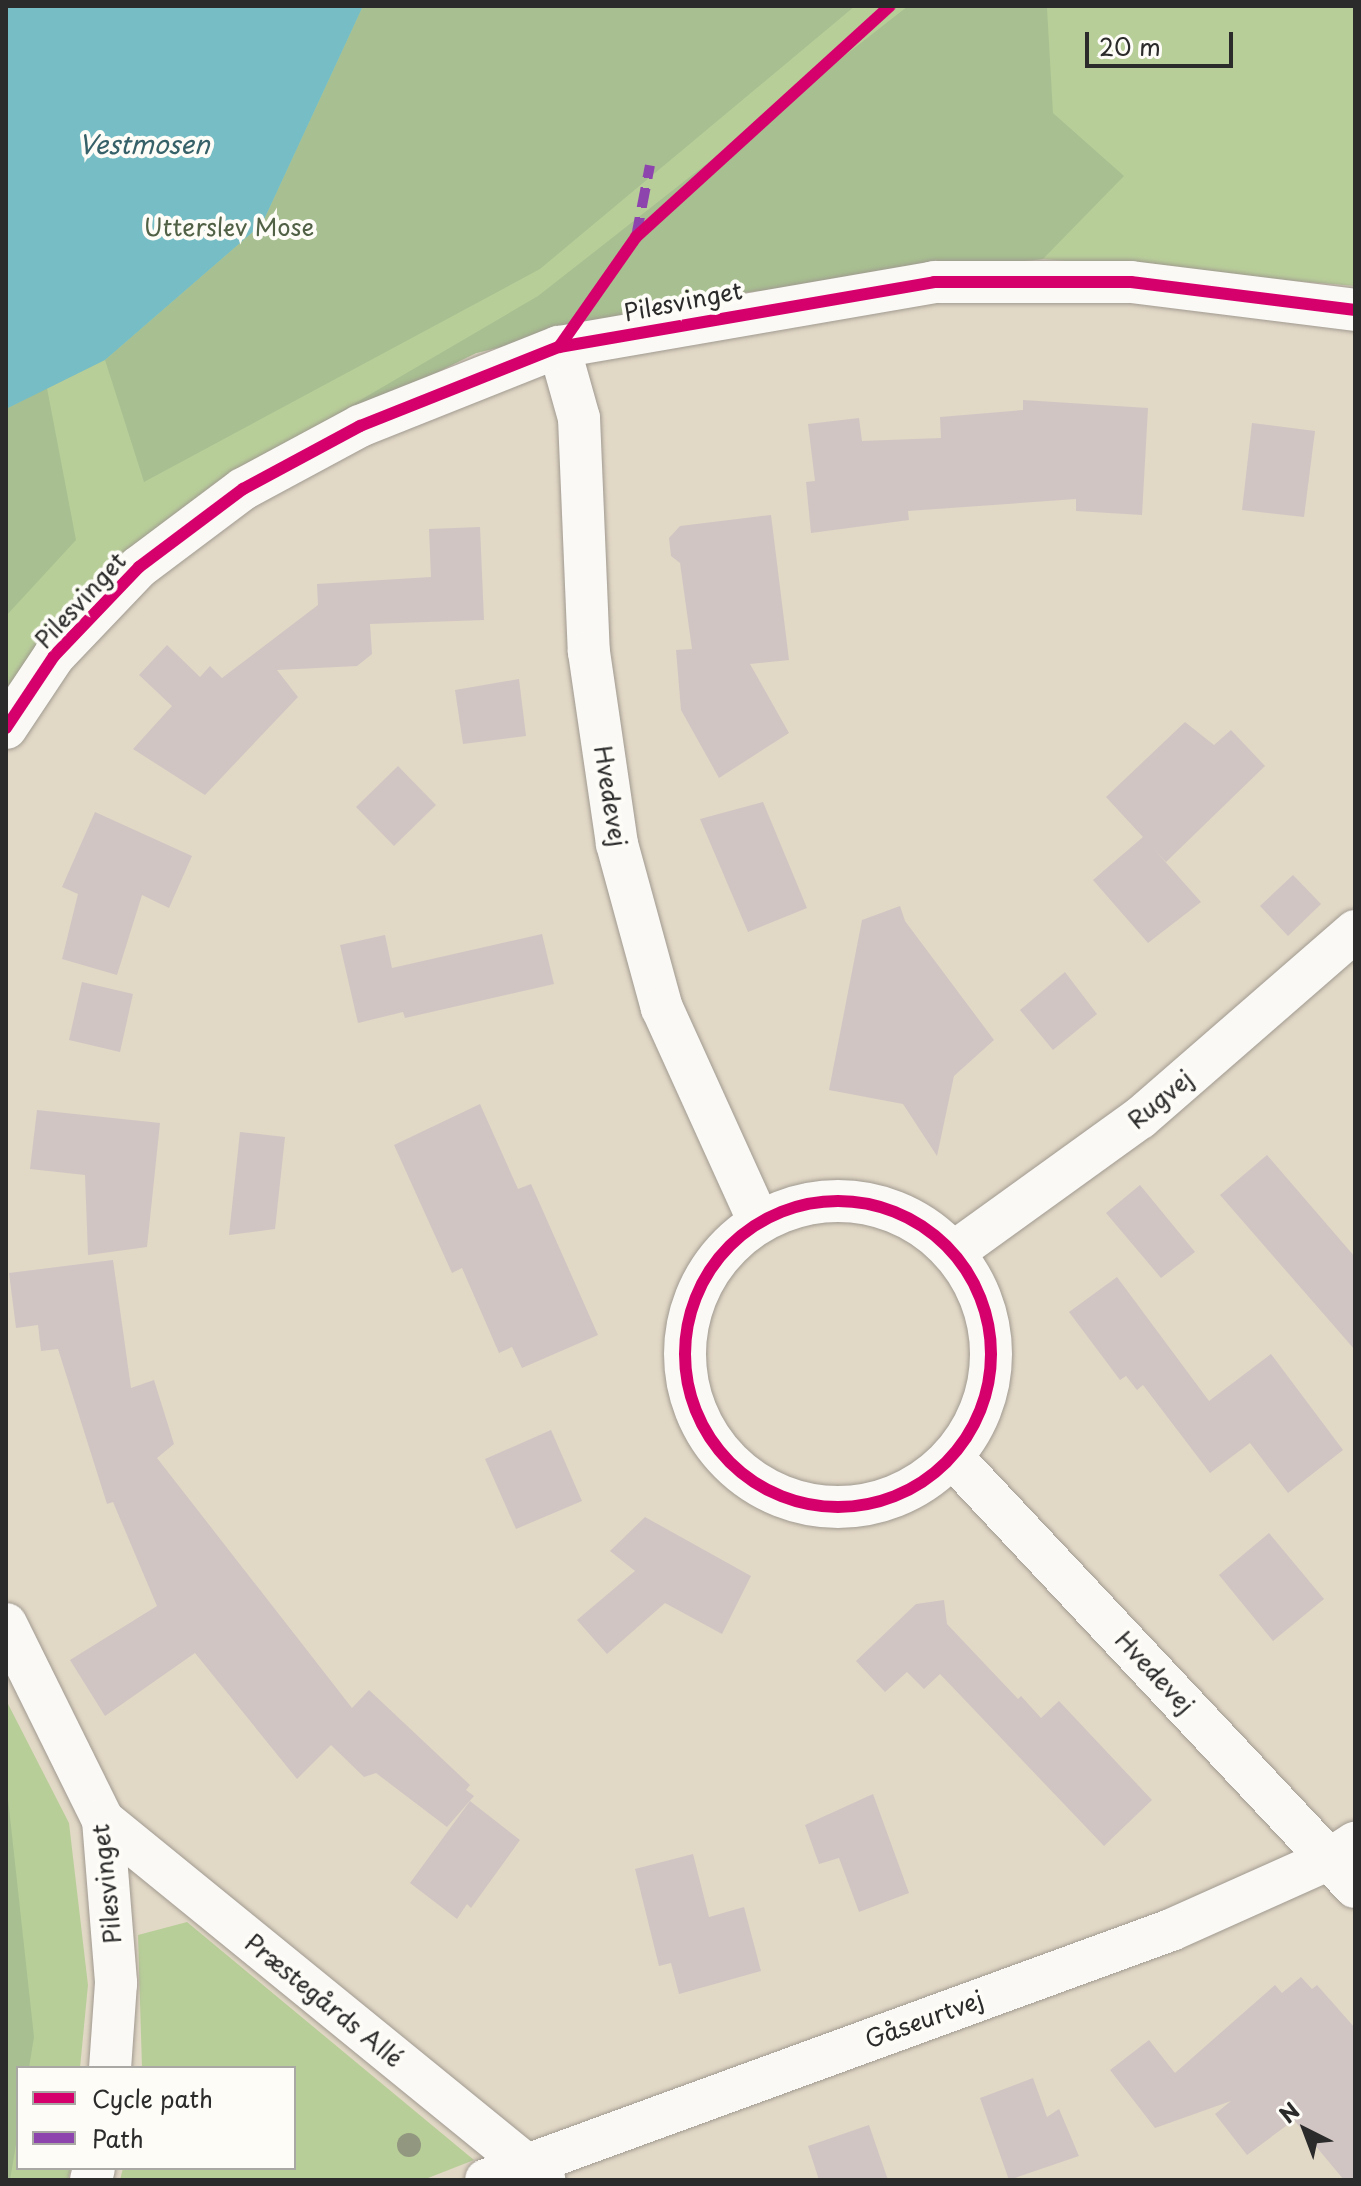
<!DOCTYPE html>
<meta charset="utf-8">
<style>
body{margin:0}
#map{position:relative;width:1361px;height:2186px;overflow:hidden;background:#e2d8c6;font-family:"Playpen Sans",sans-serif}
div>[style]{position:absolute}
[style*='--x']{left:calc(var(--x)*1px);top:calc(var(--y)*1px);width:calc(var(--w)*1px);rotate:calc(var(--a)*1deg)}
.green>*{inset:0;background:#b8ce99}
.forest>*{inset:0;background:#a8bf91}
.water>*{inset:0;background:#76bdc5}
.building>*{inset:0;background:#d1c5c3}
.roads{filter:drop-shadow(0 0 2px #a09a90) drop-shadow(0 0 2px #a09a90)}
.minor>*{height:42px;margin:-21px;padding:0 21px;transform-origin:21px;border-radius:21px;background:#fbf9f6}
.minor>.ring{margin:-21px;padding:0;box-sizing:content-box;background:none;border:42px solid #fbf9f6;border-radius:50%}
.quiet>*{height:10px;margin-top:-5px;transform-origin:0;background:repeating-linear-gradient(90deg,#8e44ad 0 20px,transparent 0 30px)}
.cycleway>*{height:12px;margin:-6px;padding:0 6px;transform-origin:6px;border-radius:6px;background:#d6006c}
.cycleway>.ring{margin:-6px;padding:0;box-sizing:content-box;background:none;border:12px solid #d6006c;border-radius:50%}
.trees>*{width:24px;height:24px;margin:-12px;border-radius:50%;background:#92977f}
span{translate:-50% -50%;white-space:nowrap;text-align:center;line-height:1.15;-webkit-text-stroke:8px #fdfcf7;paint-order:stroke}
.park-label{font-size:24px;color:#506145}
.street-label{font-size:24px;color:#2b2b2b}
.water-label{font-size:26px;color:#366169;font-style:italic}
.frame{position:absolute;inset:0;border:8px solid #2b2b2b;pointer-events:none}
.legend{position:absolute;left:16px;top:2066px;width:280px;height:104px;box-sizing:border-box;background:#fdfcf7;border:2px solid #a9a8a5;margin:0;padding:10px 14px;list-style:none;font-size:24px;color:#2b2b2b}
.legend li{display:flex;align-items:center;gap:16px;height:40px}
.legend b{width:40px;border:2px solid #a9a8a5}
.north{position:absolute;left:1265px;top:2090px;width:80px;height:80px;-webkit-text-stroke:6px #fdfcf7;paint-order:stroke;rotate:318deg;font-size:22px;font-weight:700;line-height:32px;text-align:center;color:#2b2b2b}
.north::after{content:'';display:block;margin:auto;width:28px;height:36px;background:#2b2b2b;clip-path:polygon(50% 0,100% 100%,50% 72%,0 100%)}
.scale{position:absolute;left:1085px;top:32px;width:148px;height:36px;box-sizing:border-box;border:4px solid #2b2b2b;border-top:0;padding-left:10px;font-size:24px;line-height:28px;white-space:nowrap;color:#2b2b2b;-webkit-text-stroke:6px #fdfcf7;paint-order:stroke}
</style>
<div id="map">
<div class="green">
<div style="clip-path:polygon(6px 6px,1355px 6px,1355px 286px,1043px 259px,712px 296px,476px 353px,246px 467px,114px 563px,6px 688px)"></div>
<div style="clip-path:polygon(6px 1700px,69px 1823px,88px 1985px,80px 2068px,18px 2068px,18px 2168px,71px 2168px,68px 2180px,6px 2180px)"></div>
<div style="clip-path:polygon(187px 1922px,474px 2160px,423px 2180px,120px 2180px,123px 2168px,294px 2168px,294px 2068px,142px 2068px,138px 1935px)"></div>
</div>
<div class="forest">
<div style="clip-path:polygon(363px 6px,855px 6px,540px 269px,144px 482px,105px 360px,262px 224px)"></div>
<div style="clip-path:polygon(908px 6px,1047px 8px,1053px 113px,1124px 176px,1043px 259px,712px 296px,476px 353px,246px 467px,538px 296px)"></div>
<div style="clip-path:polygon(47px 388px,76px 540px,6px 616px,6px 409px)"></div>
<div style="clip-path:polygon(6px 1780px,34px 2037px,29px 2068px,18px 2068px,18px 2133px,10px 2180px,6px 2180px)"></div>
</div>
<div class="water">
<div style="clip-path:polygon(6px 6px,363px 6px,262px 224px,105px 360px,6px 409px)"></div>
</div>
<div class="building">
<div style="clip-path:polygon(1023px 400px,1148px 408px,1142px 515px,1076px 511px,1076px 499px,908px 511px,909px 520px,811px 533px,806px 482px,815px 481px,808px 424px,859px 418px,862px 441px,941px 438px,940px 417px,1023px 410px)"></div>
<div style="clip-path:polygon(1252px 423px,1315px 431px,1304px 517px,1242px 510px)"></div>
<div style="clip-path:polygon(771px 515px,789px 660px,750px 664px,789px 733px,719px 778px,681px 710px,676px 650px,692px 649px,680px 563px,671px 556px,669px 538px,680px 526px)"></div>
<div style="clip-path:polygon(480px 527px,484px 620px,370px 624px,372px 654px,357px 666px,277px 670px,298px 697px,205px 795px,133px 749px,172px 706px,139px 675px,167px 645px,200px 677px,210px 666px,222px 678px,318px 605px,317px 584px,431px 577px,429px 529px)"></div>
<div style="clip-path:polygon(519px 679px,526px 736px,463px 744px,455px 690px)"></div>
<div style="clip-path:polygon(1185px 722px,1214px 745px,1231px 730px,1265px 766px,1166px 862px,1153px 848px,1201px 902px,1148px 943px,1093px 880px,1143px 837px,1106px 797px)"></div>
<div style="clip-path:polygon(398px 766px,436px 805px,394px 846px,356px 807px)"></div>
<div style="clip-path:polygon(763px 802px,807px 908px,748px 932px,700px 819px)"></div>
<div style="clip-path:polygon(95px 812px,192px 856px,169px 908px,142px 895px,117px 975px,62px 959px,78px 894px,62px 887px)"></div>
<div style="clip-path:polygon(1293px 875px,1321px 904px,1288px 936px,1260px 906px)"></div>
<div style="clip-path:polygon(900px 906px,905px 921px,994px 1040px,954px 1076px,937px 1156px,903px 1104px,829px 1090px,862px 920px)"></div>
<div style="clip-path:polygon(542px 934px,554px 984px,405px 1018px,403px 1012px,358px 1023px,340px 945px,385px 935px,392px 968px)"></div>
<div style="clip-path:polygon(1065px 972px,1097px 1014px,1053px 1050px,1020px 1010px)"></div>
<div style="clip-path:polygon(82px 982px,133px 994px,120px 1052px,69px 1040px)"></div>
<div style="clip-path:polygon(480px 1104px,518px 1189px,531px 1184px,598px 1335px,522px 1368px,512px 1347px,499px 1353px,462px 1268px,452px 1273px,394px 1145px)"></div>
<div style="clip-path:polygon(37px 1110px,160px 1123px,147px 1247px,88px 1255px,85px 1175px,30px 1169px)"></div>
<div style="clip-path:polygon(240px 1132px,285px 1137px,275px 1229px,229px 1235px)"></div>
<div style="clip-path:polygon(1267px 1155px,1355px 1257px,1355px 1350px,1220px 1195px)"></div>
<div style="clip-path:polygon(1140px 1185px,1195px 1252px,1161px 1278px,1106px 1213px)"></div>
<div style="clip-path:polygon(113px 1260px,131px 1388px,154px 1380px,174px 1444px,157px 1458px,352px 1708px,369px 1690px,470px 1785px,466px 1790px,474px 1796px,447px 1827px,376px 1773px,364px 1777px,331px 1745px,297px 1779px,195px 1653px,105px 1716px,70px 1660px,157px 1606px,113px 1502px,107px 1504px,58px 1349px,41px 1351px,38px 1325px,16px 1328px,9px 1273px)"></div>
<div style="clip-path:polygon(1117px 1277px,1209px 1401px,1271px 1354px,1343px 1450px,1288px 1493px,1250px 1443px,1210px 1473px,1143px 1385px,1137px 1390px,1126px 1376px,1120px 1380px,1069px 1312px)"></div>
<div style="clip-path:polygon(551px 1430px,582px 1501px,516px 1529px,485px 1459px)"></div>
<div style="clip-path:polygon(645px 1517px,751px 1576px,722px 1634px,665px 1603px,607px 1654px,577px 1620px,635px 1571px,610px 1551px)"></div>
<div style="clip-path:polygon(1269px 1533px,1324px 1599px,1273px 1641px,1219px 1575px)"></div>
<div style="clip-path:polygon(944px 1600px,947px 1624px,1018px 1699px,1021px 1696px,1041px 1718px,1059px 1701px,1152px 1800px,1104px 1846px,940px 1674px,924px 1689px,907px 1672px,885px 1692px,856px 1661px,916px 1604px)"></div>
<div style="clip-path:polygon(873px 1794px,909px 1893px,859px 1912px,839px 1858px,819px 1864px,805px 1825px)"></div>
<div style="clip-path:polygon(470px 1801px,520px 1840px,471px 1908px,467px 1904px,457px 1919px,410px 1883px)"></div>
<div style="clip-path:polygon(693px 1854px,709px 1917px,744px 1907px,761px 1971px,679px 1994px,671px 1963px,659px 1966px,635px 1869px)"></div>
<div style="clip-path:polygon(1301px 1977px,1312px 1989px,1317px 1985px,1355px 2028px,1355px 2180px,1344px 2180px,1294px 2120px,1247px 2155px,1215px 2114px,1231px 2101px,1155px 2128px,1110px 2070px,1149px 2040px,1175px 2073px,1275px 1985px,1282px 1993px)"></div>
<div style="clip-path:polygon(1033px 2078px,1047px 2117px,1059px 2109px,1079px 2156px,1009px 2180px,980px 2098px)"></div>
<div style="clip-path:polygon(869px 2125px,888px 2180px,819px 2180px,808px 2146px)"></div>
</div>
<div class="roads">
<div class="minor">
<div style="--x:559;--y:347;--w:74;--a:74.3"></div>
<div style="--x:579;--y:418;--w:234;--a:87.6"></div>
<div style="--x:589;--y:652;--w:194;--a:81.7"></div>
<div style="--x:617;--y:844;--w:170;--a:74.7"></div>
<div style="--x:662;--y:1008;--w:235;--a:65.6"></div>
<div style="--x:6;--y:728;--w:87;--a:-56.3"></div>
<div style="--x:54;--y:656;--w:123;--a:-46.3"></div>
<div style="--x:139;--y:567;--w:130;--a:-36.9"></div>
<div style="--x:243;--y:489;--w:133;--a:-28.3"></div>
<div style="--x:360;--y:426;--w:214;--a:-21.7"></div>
<div style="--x:559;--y:347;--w:381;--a:-9.8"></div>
<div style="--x:934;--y:282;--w:197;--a:0"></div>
<div style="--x:1131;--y:282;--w:226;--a:7.1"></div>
<div class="ring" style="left:685px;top:1201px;width:264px;height:264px"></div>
<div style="--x:954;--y:1252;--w:229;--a:-35.8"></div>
<div style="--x:1140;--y:1118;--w:285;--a:-41"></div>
<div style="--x:953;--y:1458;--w:588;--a:46.86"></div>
<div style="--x:6;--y:1624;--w:219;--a:63.7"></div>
<div style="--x:103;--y:1820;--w:164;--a:85.4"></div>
<div style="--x:116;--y:1983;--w:85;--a:94"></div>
<div style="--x:103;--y:1820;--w:569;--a:39.15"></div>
<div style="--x:91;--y:2180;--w:12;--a:-76"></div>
<div style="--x:486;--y:2180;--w:729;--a:-20.05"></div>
<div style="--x:1171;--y:1930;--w:174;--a:-24.1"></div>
<div style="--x:1330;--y:1859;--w:30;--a:-33"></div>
</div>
</div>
<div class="quiet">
<div style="--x:636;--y:237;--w:73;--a:-79"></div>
</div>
<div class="cycleway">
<div style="--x:559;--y:347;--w:134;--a:-55"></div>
<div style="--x:636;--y:237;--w:343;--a:-42.3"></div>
<div style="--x:6;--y:728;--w:87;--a:-56.3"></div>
<div style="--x:54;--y:656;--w:123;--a:-46.3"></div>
<div style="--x:139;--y:567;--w:130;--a:-36.9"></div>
<div style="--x:243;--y:489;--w:133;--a:-28.3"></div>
<div style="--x:360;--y:426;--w:214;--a:-21.7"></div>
<div style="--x:559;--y:347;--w:381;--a:-9.8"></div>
<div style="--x:934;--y:282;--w:197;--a:0"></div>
<div style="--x:1131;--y:282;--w:226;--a:7.1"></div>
<div class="ring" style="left:685px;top:1201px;width:294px;height:294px"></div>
</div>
<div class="trees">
<div style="left:409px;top:2145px"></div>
</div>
<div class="park-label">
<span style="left:229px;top:227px">Utterslev Mose</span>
</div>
<div class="street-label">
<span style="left:683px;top:301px;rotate:-11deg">Pilesvinget</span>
<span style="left:80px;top:600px;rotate:-47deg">Pilesvinget</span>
<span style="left:611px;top:796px;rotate:81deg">Hvedevej</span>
<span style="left:1160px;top:1099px;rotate:-40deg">Rugvej</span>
<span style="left:1155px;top:1672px;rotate:47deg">Hvedevej</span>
<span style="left:106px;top:1884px;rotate:-96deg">Pilesvinget</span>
<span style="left:324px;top:2000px;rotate:39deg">Præstegårds Allé</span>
<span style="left:924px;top:2019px;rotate:-20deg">Gåseurtvej</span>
</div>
<div class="water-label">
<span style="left:144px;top:144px">Vestmosen</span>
</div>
<div class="frame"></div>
<ul class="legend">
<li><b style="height:10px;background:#d6006c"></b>Cycle path</li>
<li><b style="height:10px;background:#8e44ad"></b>Path</li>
</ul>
<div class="north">N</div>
<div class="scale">20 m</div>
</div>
